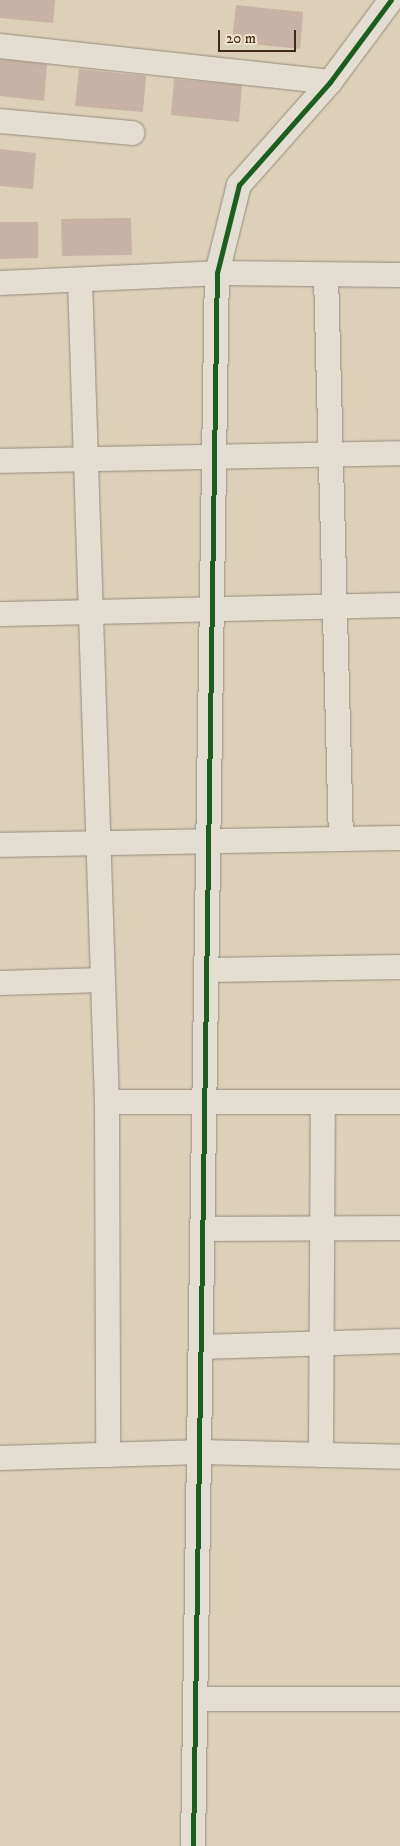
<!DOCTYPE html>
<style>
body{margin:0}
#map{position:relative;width:400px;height:1846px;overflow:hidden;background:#dcd0b9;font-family:"IM FELL DW Pica",serif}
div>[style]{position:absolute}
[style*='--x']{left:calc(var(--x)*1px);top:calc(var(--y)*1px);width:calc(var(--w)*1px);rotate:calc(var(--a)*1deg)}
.building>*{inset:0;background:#c7b3a5}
.roads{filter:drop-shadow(0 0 1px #968c7d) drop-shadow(0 0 1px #968c7d)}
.street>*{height:24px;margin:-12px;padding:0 12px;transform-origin:12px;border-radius:12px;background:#e3ddd2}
.cycleway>*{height:5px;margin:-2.5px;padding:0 2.5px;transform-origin:2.5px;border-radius:2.5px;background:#1b5e20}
span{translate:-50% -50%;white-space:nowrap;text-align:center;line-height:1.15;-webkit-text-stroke:5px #f2e4c8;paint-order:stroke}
.scale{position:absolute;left:218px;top:30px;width:78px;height:22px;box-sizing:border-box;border:2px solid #422819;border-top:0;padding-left:6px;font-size:15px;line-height:18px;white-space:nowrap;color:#422819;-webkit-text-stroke:4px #f2e4c8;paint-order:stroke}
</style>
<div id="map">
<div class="building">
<div style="clip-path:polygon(0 0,55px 0,53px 23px,0 18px)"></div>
<div style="clip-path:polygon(236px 5px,303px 12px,300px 49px,232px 42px)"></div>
<div style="clip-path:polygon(0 59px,47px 64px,44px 101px,0 96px)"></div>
<div style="clip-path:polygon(79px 69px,146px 76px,143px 112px,75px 106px)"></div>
<div style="clip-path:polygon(174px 79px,242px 85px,239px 122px,171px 115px)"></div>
<div style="clip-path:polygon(0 149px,36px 153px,33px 189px,0 186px)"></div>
<div style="clip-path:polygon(131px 218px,132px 255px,62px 256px,61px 219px)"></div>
<div style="clip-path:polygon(0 222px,38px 222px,38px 258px,0 259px)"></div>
</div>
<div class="roads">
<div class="street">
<div style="--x:0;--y:46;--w:332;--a:6.2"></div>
<div style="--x:0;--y:121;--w:133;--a:5.2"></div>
<div style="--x:326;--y:275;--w:564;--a:88.48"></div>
<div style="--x:80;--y:280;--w:822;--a:88.12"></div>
<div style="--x:107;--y:1102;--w:353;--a:89.8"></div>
<div style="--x:0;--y:283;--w:217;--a:-2.6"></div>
<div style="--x:217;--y:273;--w:183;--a:0.6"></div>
<div style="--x:0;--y:461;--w:400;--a:-1.1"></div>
<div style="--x:0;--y:614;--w:400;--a:-1.3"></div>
<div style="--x:0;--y:845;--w:400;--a:-1"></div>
<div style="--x:208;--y:970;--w:192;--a:-0.9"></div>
<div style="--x:0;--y:983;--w:103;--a:-1.7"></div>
<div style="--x:107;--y:1102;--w:293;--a:0"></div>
<div style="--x:205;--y:1229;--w:195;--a:-0.3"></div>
<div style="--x:203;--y:1347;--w:197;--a:-1.7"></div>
<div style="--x:321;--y:1455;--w:353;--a:-89.7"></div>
<div style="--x:0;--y:1458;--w:201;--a:-1.7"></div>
<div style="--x:201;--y:1452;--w:199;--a:1.4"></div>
<div style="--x:196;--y:1699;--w:204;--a:0"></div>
<div style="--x:193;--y:1846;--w:1573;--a:-89.13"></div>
<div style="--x:217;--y:273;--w:91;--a:-76"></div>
<div style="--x:239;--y:185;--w:137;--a:-48.5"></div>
<div style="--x:330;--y:82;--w:102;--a:-53.4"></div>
</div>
</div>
<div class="cycleway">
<div style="--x:193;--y:1846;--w:1573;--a:-89.13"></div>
<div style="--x:217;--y:273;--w:91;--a:-76"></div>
<div style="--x:239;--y:185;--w:137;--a:-48.5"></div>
<div style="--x:330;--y:82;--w:102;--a:-53.4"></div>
</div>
<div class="scale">20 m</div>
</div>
